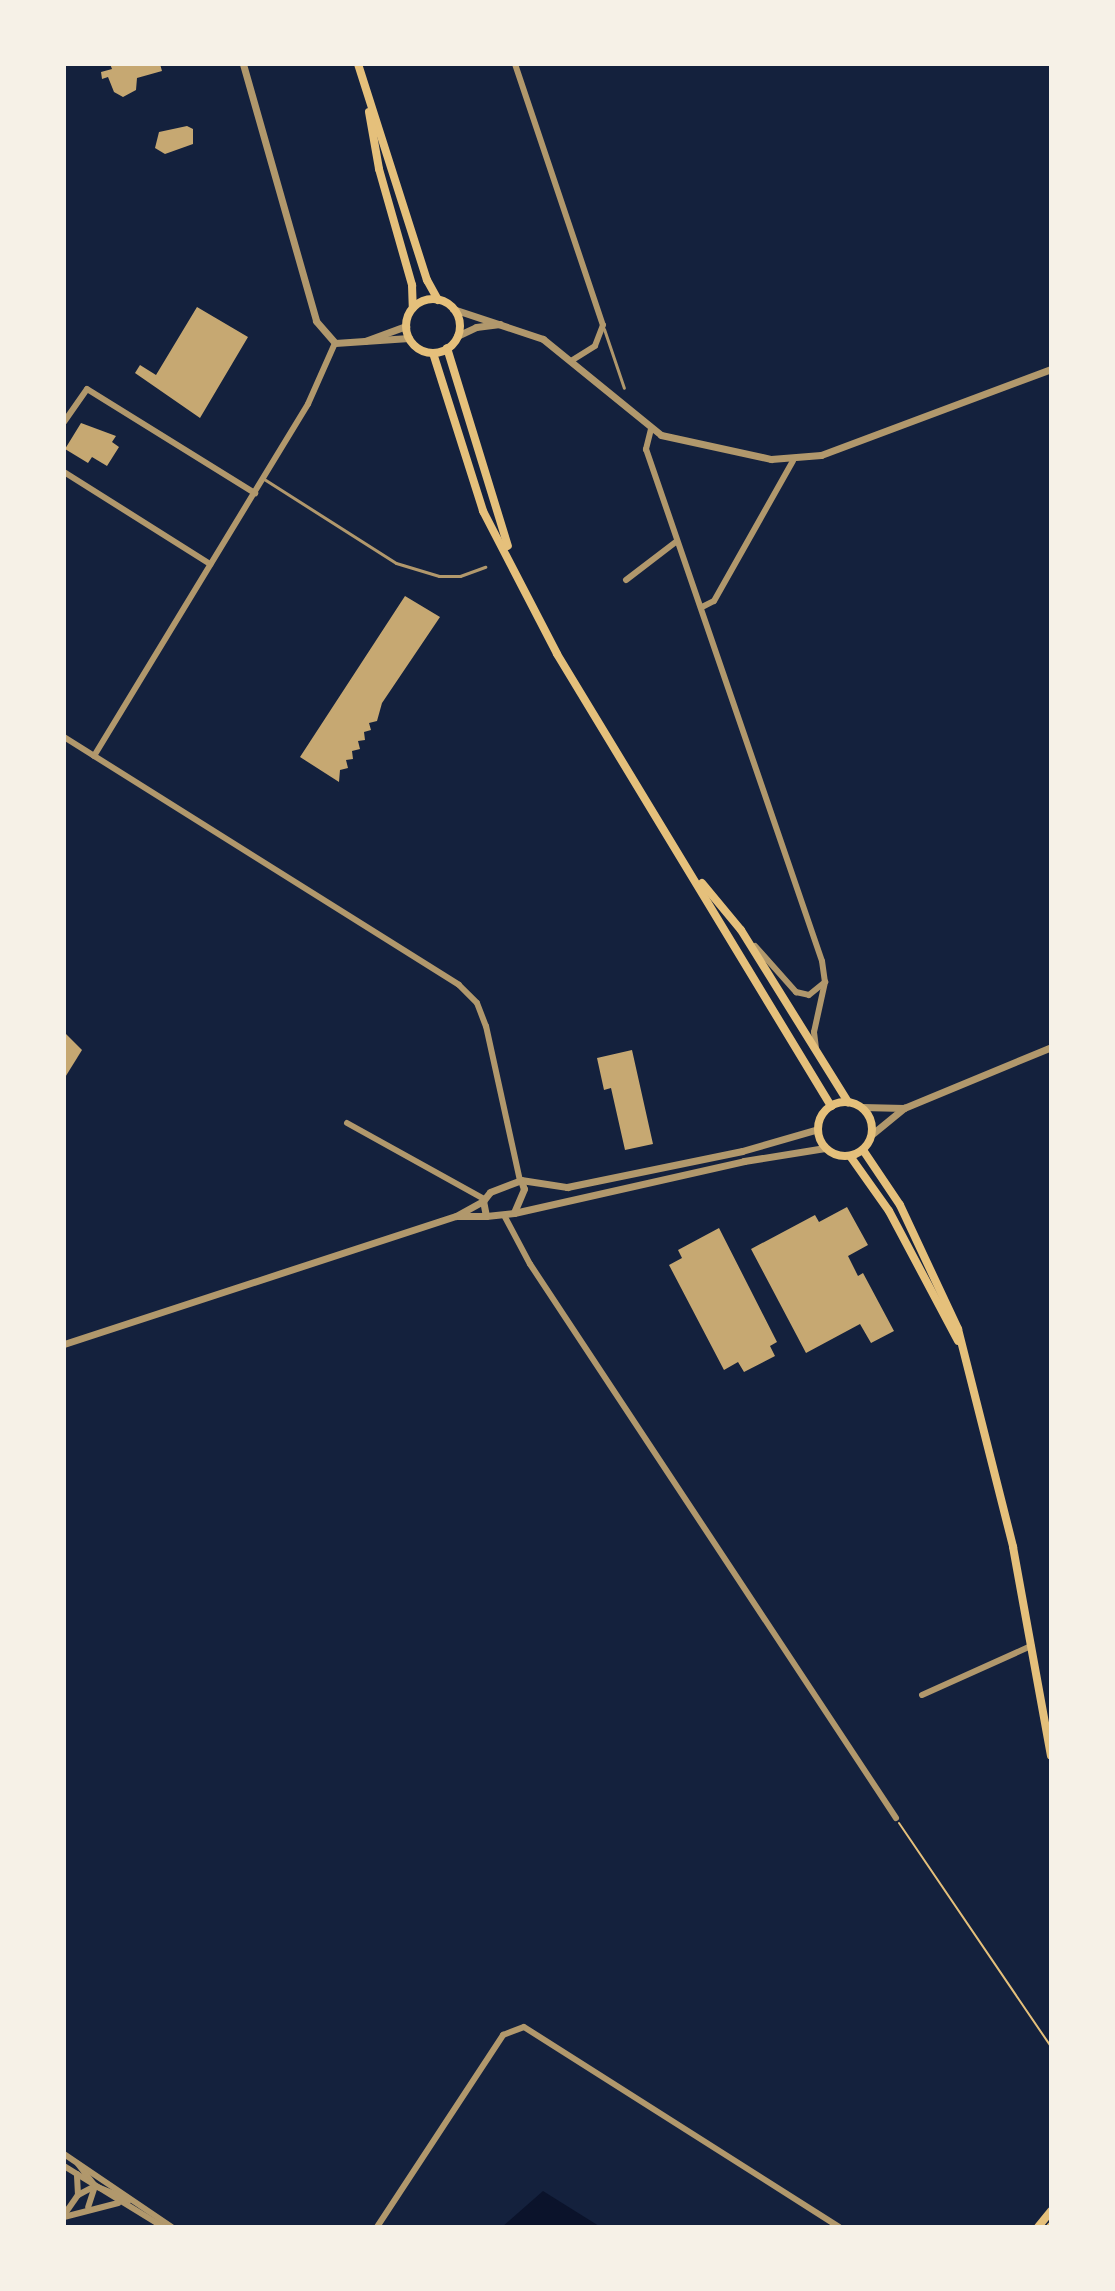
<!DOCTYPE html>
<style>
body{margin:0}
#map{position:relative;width:1115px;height:2291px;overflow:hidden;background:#14213d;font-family:"Source Sans 3",sans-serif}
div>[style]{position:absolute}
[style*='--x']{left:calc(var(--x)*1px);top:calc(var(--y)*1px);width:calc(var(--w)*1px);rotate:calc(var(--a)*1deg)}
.water>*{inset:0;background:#0b132b}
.building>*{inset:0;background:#c6a872}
.path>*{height:2px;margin:-1px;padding:0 1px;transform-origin:1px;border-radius:1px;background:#e5c07b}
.service>*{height:3px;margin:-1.5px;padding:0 1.5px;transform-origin:1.5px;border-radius:1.5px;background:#b1986c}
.minor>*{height:6px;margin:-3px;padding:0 3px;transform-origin:3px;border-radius:3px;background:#b1986c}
.tertiary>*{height:7px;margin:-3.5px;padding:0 3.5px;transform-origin:3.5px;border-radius:3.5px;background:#b1986c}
.secondary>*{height:8px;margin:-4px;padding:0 4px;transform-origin:4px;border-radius:4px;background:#e5c07b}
.secondary>.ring{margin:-4px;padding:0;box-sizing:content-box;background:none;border:8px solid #e5c07b;border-radius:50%}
span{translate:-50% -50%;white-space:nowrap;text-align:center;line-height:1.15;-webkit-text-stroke:6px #f6f1e7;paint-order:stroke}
.frame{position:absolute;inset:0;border:66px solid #f6f1e7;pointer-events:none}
</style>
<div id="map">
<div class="water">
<div style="clip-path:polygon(543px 2191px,599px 2226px,502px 2227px)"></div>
</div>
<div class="building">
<div style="clip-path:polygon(110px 64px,160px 64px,162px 71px,137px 78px,136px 90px,123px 97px,114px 92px,108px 77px,102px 79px,101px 72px,112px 69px)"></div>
<div style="clip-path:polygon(187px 126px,193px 129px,193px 144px,165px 154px,155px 148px,159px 132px)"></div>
<div style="clip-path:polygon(197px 307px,248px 337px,200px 418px,135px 373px,140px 365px,156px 375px)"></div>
<div style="clip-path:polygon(81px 423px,116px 436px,112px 442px,119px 447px,107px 466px,92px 457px,88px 463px,65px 449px)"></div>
<div style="clip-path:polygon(405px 596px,440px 617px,382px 703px,377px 721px,369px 723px,371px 730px,364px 732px,365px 740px,358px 741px,360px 749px,352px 751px,353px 759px,346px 760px,348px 768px,340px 770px,339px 782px,300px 757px)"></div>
<div style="clip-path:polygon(64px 1032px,82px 1050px,64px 1079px)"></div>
<div style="clip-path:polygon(632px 1050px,653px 1144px,625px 1150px,611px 1088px,604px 1090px,597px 1058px)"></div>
<div style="clip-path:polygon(847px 1207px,868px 1245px,848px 1256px,858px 1276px,863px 1273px,894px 1331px,871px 1343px,860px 1324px,806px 1353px,751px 1249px,815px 1215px,819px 1222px)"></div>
<div style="clip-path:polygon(719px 1228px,777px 1342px,770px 1346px,775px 1356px,744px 1372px,738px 1362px,724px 1370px,669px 1265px,682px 1258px,678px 1250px)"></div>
</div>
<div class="path">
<div style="--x:899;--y:1823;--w:271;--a:55.8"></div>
</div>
<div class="service">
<div style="--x:604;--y:329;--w:62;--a:71.3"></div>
<div style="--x:264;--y:479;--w:156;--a:32.5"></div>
<div style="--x:396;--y:563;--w:45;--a:16.8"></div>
<div style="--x:439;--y:576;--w:21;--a:0"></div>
<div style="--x:460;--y:576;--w:27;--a:-20"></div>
</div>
<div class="minor">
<div style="--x:515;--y:64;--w:275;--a:71.4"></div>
<div style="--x:603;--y:325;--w:22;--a:111"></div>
<div style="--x:595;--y:346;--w:26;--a:148"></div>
<div style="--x:64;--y:422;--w:40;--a:-55.1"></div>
<div style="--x:87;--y:389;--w:198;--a:31.8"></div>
<div style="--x:651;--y:429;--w:21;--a:104"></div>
<div style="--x:646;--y:449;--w:541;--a:71.03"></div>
<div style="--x:822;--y:961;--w:21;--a:82"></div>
<div style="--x:825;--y:982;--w:51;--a:102.4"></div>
<div style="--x:814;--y:1032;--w:17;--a:83"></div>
<div style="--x:64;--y:472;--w:173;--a:32.2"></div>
<div style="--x:626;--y:580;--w:64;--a:-37.4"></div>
<div style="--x:702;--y:607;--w:13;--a:-27"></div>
<div style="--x:714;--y:601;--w:161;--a:-60.6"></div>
<div style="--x:64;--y:737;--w:466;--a:32.1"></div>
<div style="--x:459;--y:985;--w:25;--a:45"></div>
<div style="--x:477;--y:1003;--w:25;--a:69"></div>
<div style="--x:486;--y:1026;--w:158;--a:77.6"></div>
<div style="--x:94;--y:756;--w:412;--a:-58.7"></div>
<div style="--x:308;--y:404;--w:67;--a:-66.1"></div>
<div style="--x:755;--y:946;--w:62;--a:48.3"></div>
<div style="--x:796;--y:992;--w:13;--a:13"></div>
<div style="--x:809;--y:995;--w:21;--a:-39"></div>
<div style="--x:347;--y:1123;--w:157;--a:29"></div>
<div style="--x:505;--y:1217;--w:53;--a:62"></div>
<div style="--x:530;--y:1264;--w:664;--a:56.55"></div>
<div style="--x:922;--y:1695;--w:120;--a:-24.2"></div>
<div style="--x:64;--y:2154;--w:130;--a:34.1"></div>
<div style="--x:78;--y:2164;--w:28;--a:52"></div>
<div style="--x:95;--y:2186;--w:22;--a:108"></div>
<div style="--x:64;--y:2166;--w:116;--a:31.6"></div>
<div style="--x:78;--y:2195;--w:19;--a:-28"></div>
<div style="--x:95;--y:2186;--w:37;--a:22"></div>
<div style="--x:64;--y:2215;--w:24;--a:-55"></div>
<div style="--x:78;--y:2195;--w:21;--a:-93"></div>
<div style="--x:64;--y:2217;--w:56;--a:-14.5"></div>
<div style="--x:377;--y:2227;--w:230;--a:-56.7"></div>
<div style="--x:503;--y:2035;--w:22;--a:-21"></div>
<div style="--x:524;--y:2027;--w:373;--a:32.4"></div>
</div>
<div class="tertiary">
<div style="--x:243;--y:64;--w:267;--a:74.1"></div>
<div style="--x:316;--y:321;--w:29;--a:49"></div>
<div style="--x:335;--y:343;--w:74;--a:-3.9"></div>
<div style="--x:453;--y:309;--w:95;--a:18.4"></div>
<div style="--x:543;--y:339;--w:152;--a:39.1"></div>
<div style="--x:661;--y:435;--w:113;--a:12.3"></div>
<div style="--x:771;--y:459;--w:50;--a:-4.6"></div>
<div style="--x:821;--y:455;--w:246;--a:-20.5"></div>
<div style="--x:457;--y:336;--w:21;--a:-25"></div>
<div style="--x:476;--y:327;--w:24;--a:-7"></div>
<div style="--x:365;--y:341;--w:44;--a:-20.1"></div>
<div style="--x:862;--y:1107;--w:42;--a:1.4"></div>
<div style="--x:871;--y:1135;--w:43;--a:-39.3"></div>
<div style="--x:904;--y:1108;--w:159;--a:-22.5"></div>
<div style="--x:521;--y:1180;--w:47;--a:8.7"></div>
<div style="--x:567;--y:1187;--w:179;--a:-11.6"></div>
<div style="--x:742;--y:1151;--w:79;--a:-16.1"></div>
<div style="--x:521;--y:1180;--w:9;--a:72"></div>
<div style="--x:524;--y:1189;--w:26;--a:113"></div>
<div style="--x:514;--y:1213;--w:28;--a:174"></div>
<div style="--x:486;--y:1216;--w:15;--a:-101"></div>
<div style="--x:483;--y:1201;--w:11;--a:-52"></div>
<div style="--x:490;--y:1192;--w:33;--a:-21"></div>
<div style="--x:514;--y:1213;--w:236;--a:-12.7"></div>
<div style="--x:744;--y:1161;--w:82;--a:-9.1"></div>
<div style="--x:458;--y:1216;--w:28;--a:0"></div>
<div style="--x:64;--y:1344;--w:412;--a:-18.1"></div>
<div style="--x:456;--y:1216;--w:31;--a:-29"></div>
</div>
<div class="secondary">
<div style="--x:358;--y:64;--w:227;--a:72.3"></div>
<div style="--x:427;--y:280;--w:23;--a:61"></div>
<div style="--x:369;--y:112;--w:58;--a:80"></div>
<div style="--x:379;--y:169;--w:121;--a:74.1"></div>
<div style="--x:412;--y:285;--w:23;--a:88"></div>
<div class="ring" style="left:406px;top:299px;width:46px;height:46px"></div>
<div style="--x:447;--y:348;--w:207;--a:72.9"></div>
<div style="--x:433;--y:353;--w:166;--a:72.4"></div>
<div style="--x:483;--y:511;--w:161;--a:62.6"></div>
<div style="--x:557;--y:654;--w:529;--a:58.78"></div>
<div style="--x:702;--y:883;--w:61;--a:50.3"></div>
<div style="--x:741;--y:930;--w:203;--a:58.1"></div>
<div class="ring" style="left:818px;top:1102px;width:46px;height:46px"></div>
<div style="--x:863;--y:1150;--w:66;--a:56.1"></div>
<div style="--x:900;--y:1205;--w:137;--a:64.9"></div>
<div style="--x:958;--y:1329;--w:225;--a:75.8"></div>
<div style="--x:1013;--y:1547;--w:212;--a:79.7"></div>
<div style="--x:850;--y:1156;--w:67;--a:54.7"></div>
<div style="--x:889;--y:1211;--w:147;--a:62"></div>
<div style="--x:1038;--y:2227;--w:21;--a:-51"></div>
<div style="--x:1050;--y:2227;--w:1;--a:-45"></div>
</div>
<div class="frame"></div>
</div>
